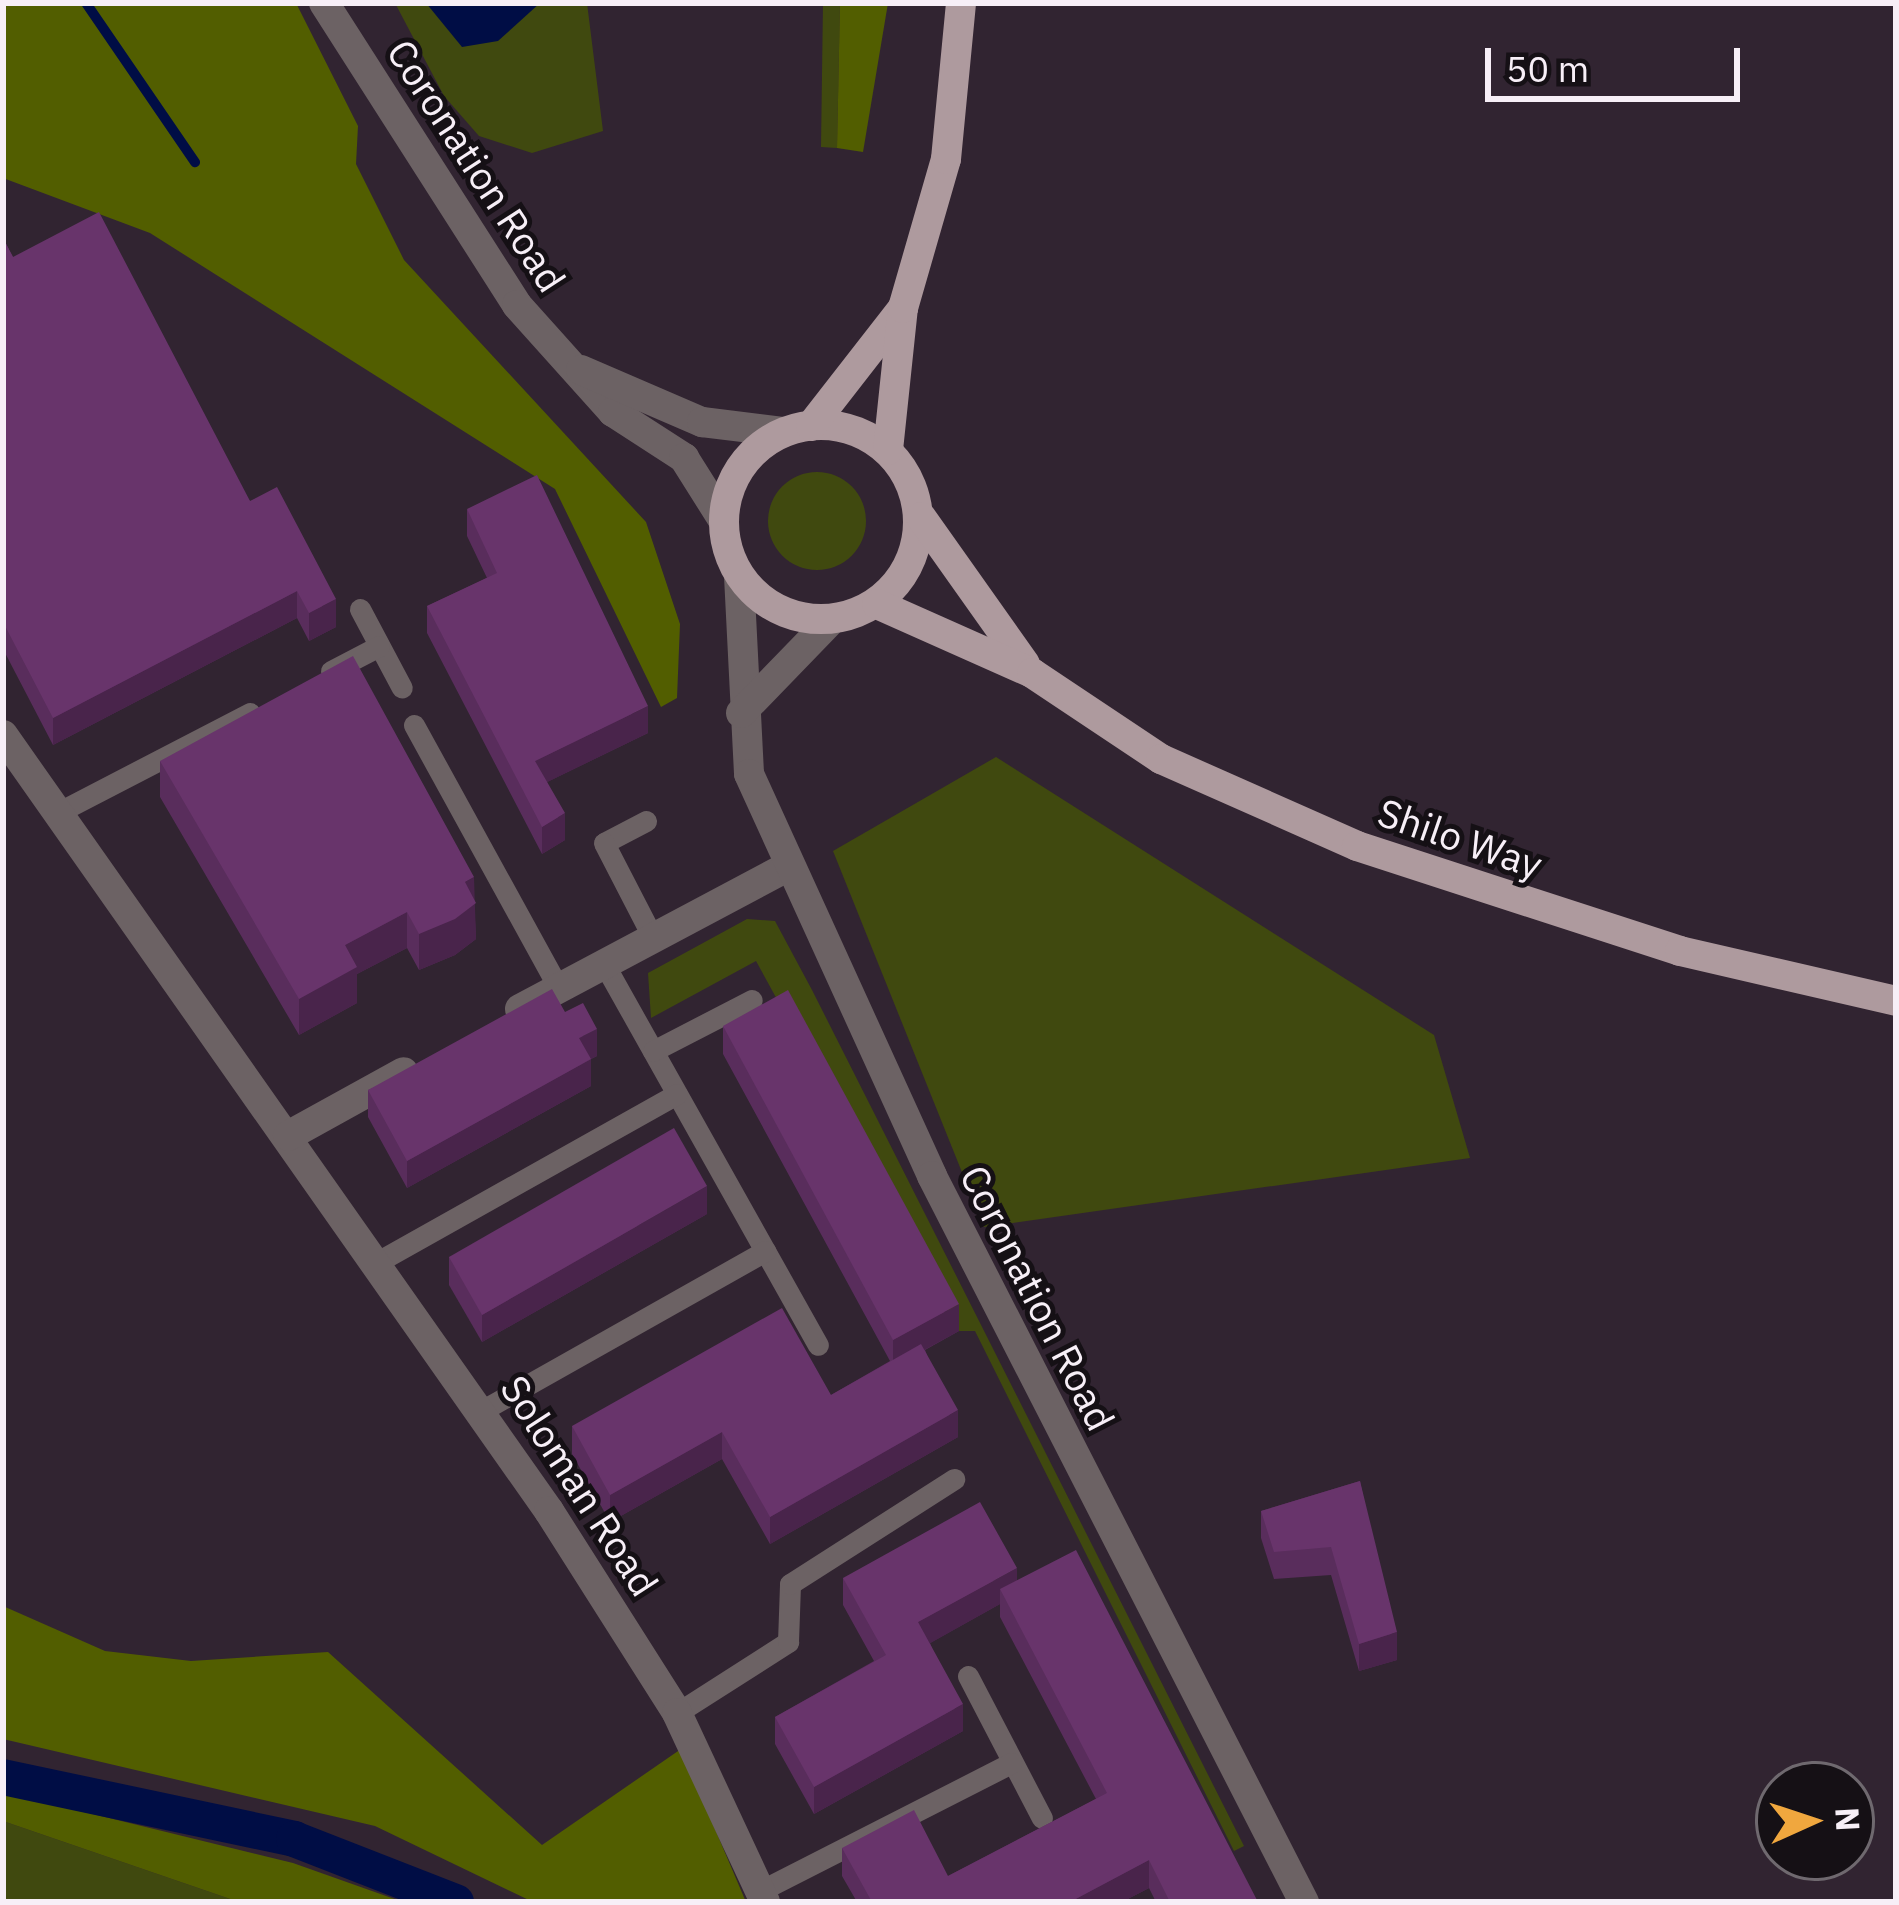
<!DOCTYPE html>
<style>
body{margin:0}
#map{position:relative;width:1899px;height:1905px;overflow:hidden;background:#312431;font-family:"IBM Plex Sans",sans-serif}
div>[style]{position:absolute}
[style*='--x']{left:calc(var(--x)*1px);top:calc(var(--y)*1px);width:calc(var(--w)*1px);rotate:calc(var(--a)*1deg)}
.green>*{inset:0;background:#40490f}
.round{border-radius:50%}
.forest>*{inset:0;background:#525e00}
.water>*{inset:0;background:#000d45}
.stream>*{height:10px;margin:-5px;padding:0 5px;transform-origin:5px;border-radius:5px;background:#000d45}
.canal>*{height:36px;margin:-18px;padding:0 18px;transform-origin:18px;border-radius:18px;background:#000d45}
.service>*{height:21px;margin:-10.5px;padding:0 10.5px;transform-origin:10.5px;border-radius:10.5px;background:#6c6264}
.minor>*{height:30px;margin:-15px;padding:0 15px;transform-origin:15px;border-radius:15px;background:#6c6264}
.tertiary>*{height:30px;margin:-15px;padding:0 15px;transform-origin:15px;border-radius:15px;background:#6c6264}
.primary>*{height:30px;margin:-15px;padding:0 15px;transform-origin:15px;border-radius:15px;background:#ae9a9e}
.primary>.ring{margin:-15px;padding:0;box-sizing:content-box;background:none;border:30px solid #ae9a9e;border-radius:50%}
.wall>*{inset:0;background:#592d5c}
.shaded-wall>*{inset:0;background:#49244b}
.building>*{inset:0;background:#68346b}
span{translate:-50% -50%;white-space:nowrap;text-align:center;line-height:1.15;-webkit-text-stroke:10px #151015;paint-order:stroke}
.street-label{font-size:39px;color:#f7eff7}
.frame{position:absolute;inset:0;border:6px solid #f7eff7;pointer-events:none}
.north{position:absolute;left:1755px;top:1761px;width:120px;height:120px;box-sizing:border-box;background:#151015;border:3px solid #6f696f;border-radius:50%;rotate:87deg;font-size:33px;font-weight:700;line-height:48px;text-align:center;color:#f7eff7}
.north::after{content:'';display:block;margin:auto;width:42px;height:54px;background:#f0a73e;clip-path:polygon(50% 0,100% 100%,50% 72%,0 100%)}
.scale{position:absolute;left:1485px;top:48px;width:255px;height:54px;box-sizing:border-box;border:6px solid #f7eff7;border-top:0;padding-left:15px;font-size:36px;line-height:42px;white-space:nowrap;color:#f7eff7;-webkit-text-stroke:9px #151015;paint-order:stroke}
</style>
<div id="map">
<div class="green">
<div style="clip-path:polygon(395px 3px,587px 3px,603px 131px,532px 153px,479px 136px,444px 96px)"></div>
<div style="clip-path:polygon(823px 3px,840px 3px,837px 148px,821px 147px)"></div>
<div class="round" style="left:768px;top:472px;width:98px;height:98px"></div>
<div style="clip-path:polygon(996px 757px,1434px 1035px,1470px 1158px,984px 1227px,833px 851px)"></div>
<div style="clip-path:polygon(747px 919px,775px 921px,812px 990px,1244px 1846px,1234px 1851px,975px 1331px,959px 1331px,756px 961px,651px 1018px,648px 973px)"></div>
<div style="clip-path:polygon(3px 1821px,239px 1902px,3px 1902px)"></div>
</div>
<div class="forest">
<div style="clip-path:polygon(3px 3px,296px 3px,358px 126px,356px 164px,404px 260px,646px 522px,680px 624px,677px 698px,661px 707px,555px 489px,150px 233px,3px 178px)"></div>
<div style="clip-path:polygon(840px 3px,888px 3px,863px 152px,837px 148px)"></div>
<div style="clip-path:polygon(3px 1606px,105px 1651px,191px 1661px,328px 1652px,542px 1845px,681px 1749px,746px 1902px,533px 1902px,375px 1826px,3px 1739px)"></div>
<div style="clip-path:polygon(3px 1792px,293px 1863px,403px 1902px,239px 1902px,3px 1821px)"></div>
</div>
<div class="water">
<div style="clip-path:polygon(426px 3px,540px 3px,498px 41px,462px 47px)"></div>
</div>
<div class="stream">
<div style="--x:86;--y:3;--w:193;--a:55.6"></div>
</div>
<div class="canal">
<div style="--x:3;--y:1777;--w:298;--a:12"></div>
<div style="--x:294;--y:1839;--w:174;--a:21.3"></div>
</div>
<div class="service">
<div style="--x:360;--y:609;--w:89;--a:62"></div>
<div style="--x:331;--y:671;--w:54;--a:-27.5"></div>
<div style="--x:414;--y:725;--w:299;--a:61.2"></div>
<div style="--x:59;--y:812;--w:215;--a:-27.4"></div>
<div style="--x:646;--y:821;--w:47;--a:152.4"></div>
<div style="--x:604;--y:843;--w:105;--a:62.7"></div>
<div style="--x:603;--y:962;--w:439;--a:60.7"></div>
<div style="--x:653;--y:1051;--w:111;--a:-27.3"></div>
<div style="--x:381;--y:1260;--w:339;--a:-29.3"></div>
<div style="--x:483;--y:1410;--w:324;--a:-29.4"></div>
<div style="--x:968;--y:1676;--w:160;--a:62.5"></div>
<div style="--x:677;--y:1713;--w:132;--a:-32.6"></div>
<div style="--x:788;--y:1642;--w:58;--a:-88"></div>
<div style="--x:790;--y:1584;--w:195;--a:-32.6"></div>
<div style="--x:760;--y:1891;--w:282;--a:-27"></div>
</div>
<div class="minor">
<div style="--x:3;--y:735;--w:949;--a:54.87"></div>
<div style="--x:549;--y:1511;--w:239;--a:57.6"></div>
<div style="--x:677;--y:1713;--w:208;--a:65"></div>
<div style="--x:520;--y:1009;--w:305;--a:-28"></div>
<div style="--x:288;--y:1136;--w:132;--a:-28.9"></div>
</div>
<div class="tertiary">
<div style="--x:324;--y:3;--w:358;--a:57.4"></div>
<div style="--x:517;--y:305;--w:144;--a:48.1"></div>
<div style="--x:613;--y:412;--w:85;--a:32.9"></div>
<div style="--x:684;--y:458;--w:73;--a:57.8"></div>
<div style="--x:581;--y:370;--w:132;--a:23.3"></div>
<div style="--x:702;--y:422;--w:83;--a:7"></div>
<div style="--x:739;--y:576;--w:198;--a:87.1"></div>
<div style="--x:749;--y:774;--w:442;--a:65.5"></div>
<div style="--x:932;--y:1176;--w:816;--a:62.87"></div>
<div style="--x:741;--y:713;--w:129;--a:-45.9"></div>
</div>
<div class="primary">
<div class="ring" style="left:724px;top:425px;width:164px;height:164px"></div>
<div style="--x:811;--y:426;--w:150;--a:-52.1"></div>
<div style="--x:888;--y:450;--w:143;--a:-84"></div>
<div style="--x:903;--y:308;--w:155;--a:-73.9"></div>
<div style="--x:946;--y:159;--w:157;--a:-84.5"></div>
<div style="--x:921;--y:517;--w:180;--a:54.7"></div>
<div style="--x:877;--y:604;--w:170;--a:24"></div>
<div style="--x:1032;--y:673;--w:155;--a:33.7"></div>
<div style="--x:1161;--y:759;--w:214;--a:23.9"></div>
<div style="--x:1357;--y:846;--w:340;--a:18"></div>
<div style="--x:1680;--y:951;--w:222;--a:13"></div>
</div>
<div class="wall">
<div style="clip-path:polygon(3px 238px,13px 257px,250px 501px,336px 627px,309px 641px,297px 618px,53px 745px,3px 649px)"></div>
<div style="clip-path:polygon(467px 509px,648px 733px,547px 782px,565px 840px,542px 854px,427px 633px,427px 606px,487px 578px,467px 536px)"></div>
<div style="clip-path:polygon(160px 761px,474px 898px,476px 939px,455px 955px,419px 970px,407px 948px,357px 974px,357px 1003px,299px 1035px,160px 797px)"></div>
<div style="clip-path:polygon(565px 1012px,597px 1056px,591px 1059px,591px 1086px,407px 1188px,368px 1117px,368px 1090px)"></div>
<div style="clip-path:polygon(723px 1026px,959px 1331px,925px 1350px,958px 1437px,770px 1544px,722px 1459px,610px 1522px,572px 1454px,572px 1426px,831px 1395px,890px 1361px,723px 1054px)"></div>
<div style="clip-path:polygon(707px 1214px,482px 1342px,449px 1285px,449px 1257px)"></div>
<div style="clip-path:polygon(1360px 1481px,1397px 1660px,1359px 1671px,1331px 1575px,1274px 1579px,1261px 1538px,1261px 1511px)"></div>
<div style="clip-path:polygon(843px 1578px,1017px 1581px,1258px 1902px,1156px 1902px,1149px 1888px,1122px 1902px,857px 1902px,842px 1876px,842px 1848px,948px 1876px,1096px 1799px,1000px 1617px,1000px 1604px,930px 1643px,963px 1731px,814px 1814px,775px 1744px,775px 1717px,874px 1661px,843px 1605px)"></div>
</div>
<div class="shaded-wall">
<div style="clip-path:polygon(297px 591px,297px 618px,53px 745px,53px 718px)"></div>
<div style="clip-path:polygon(336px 599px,336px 627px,309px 641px,309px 613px)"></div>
<div style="clip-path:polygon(648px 706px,648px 733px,535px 788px,535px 761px)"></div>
<div style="clip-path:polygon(565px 813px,565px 840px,542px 854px,542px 827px)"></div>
<div style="clip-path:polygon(474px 877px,476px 939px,455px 955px,419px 970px,419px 934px,465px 882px)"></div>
<div style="clip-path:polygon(407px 912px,407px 948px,357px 974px,357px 1003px,299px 1035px,299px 999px,345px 945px)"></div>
<div style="clip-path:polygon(597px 1029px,597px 1056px,579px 1065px,579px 1038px)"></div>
<div style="clip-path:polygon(591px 1059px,591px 1086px,407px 1188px,407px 1161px)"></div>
<div style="clip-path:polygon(707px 1186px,707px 1214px,482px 1342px,482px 1315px)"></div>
<div style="clip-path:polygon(959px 1304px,959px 1331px,893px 1367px,893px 1340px)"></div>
<div style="clip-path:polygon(958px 1410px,958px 1437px,770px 1544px,770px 1517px)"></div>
<div style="clip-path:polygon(722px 1432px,722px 1459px,610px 1522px,610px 1495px)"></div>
<div style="clip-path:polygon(1017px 1568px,1017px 1595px,1000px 1589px,1000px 1604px,918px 1650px,918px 1622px)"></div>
<div style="clip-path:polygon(1397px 1632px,1397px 1660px,1359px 1671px,1359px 1644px)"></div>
<div style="clip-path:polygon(963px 1704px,963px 1731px,814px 1814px,814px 1787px)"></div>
<div style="clip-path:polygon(1149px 1860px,1149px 1888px,1122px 1902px,1070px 1902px)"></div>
</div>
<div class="building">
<div style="clip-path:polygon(99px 212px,250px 501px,277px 487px,336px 599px,309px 613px,297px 591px,53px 718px,3px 622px,3px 238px,13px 257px)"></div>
<div style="clip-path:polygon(537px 475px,648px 706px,535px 761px,565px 813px,542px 827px,427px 606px,497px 573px,467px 509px)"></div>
<div style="clip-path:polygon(353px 656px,474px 877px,465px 882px,476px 903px,455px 919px,419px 934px,407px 912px,345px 945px,357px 967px,299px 999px,160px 761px)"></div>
<div style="clip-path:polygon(552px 989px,565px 1012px,583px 1003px,597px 1029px,579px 1038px,591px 1059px,407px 1161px,368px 1090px)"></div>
<div style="clip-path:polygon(788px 990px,959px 1304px,893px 1340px,723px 1026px)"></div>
<div style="clip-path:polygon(674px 1128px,707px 1186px,482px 1315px,449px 1257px)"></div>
<div style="clip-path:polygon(782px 1308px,831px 1395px,921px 1344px,958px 1410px,770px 1517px,722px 1432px,610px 1495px,572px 1426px)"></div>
<div style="clip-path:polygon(1360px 1481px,1397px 1632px,1359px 1644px,1331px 1547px,1274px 1552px,1261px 1511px)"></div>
<div style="clip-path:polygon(980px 1502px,1017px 1568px,918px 1622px,963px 1704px,814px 1787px,775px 1717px,886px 1655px,843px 1578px)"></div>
<div style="clip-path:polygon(1076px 1550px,1258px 1902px,1170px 1902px,1149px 1860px,1070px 1902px,872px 1902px,842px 1848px,914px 1810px,948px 1876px,1107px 1793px,1000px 1589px)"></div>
</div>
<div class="street-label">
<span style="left:476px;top:166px;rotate:57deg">Coronation Road</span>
<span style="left:1460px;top:839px;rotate:19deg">Shilo Way</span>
<span style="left:1037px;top:1298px;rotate:63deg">Coronation Road</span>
<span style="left:579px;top:1486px;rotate:57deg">Soloman Road</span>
</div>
<div class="frame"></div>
<div class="north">N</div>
<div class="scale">50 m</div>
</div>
